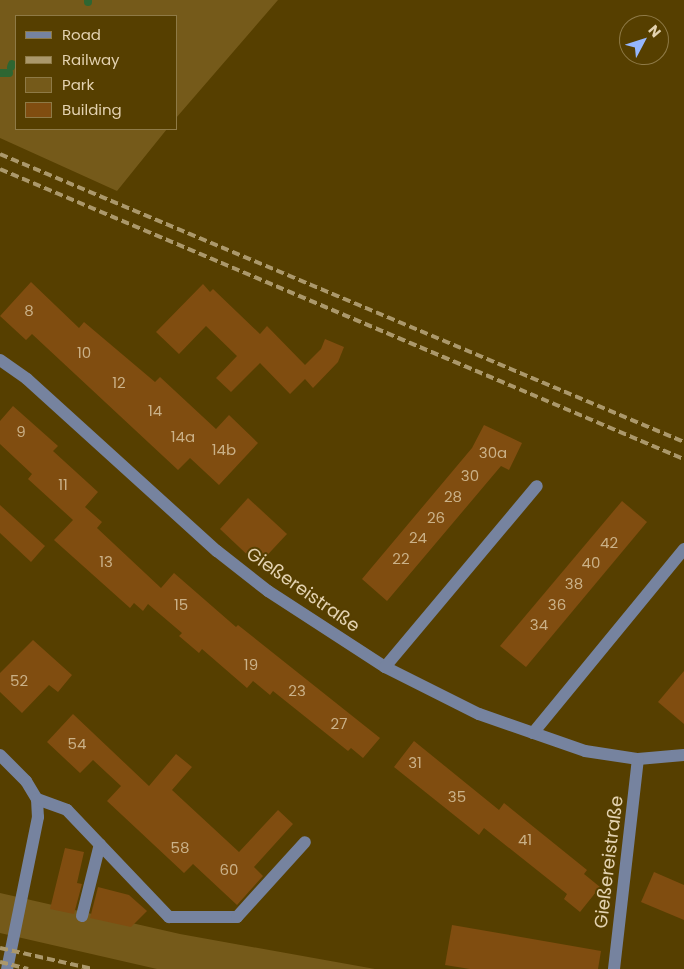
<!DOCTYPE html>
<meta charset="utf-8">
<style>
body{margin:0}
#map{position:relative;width:684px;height:969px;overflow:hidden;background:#563f00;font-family:Poppins,sans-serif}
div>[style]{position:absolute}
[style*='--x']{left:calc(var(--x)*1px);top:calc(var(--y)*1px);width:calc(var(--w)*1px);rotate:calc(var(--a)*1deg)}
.green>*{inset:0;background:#755a1a}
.stream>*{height:8px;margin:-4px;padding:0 4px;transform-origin:4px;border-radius:4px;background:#2e6632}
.building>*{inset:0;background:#804d10}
.minor>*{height:12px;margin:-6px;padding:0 6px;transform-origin:6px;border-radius:6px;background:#76839f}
.rail>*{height:4px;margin-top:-2px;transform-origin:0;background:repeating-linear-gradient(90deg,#ab986b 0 8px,transparent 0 12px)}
span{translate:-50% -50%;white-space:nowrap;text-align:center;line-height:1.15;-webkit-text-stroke:4px #563f00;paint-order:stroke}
.number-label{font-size:15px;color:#cab188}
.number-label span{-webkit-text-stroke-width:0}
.street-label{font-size:18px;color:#e3d2b0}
.legend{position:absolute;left:15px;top:15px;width:162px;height:115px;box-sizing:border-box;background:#563f00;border:1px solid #8e7a46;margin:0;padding:6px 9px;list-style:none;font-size:15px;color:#e3d2b0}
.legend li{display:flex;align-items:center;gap:10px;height:25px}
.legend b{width:25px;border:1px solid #8e7a46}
.north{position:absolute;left:619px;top:15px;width:50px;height:50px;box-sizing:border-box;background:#563f00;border:1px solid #8e7a46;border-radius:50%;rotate:50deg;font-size:14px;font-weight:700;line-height:20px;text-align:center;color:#e3d2b0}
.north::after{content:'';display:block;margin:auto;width:18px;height:22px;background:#95b6fd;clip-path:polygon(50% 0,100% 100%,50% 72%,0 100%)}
</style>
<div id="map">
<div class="green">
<div style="clip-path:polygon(0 0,278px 0,176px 118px,176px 16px,16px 16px,16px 129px,167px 129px,117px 191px,0 138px)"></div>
<div style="clip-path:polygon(0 893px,180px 934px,375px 969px,157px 969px,0 933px)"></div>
</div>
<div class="stream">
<div style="--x:88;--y:0;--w:2;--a:90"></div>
<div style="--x:11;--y:67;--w:3;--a:-72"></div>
<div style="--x:0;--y:73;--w:9;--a:0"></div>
</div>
<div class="building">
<div style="clip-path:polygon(31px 282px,79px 328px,84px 322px,155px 382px,160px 377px,216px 429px,229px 415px,258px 443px,219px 485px,190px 458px,178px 470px,32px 334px,26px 340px,0 316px)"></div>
<div style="clip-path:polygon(203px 284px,210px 292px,213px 289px,260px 334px,267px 326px,305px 365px,321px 349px,325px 339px,344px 347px,338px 362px,313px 388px,305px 379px,290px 394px,260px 363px,231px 392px,216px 378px,237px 356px,206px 326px,179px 354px,156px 332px)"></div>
<div style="clip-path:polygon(13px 406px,58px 446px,53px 451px,98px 492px,85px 507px,102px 522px,97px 528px,161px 588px,174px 573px,236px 627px,238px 625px,380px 738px,363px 758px,351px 748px,348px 751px,273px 691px,270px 695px,253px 681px,247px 688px,202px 649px,199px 653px,179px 636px,182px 633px,148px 604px,143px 611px,134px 603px,130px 608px,54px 540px,73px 520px,28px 479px,32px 474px,0 444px,0 421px)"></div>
<div style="clip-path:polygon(484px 425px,522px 443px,509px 470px,501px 466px,387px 601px,362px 579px,472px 448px)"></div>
<div style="clip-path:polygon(248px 498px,287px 534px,258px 565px,220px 529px)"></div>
<div style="clip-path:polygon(622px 501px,647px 522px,526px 667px,500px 646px)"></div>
<div style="clip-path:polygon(0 505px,45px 546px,31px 562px,0 533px)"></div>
<div style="clip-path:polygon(33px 640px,72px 675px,58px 692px,49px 685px,22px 713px,0 692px,0 673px)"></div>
<div style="clip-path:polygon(684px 671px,684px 724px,658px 702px)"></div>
<div style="clip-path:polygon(73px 714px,149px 786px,176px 754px,192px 767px,172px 790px,239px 852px,278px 810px,293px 824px,254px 867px,263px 876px,237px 905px,193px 864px,184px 873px,107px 801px,121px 786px,93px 760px,80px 773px,47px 742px)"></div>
<div style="clip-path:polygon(414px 741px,499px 810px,504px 803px,587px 870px,584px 874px,600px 887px,580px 912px,564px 899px,567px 894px,484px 828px,479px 835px,394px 767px)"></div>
<div style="clip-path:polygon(65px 848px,84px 852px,77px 883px,82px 884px,74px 914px,50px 909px)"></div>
<div style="clip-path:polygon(654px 872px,684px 885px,684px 920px,641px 902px)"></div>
<div style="clip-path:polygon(98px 887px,129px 895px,147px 911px,131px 927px,90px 918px)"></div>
<div style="clip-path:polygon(452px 925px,601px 951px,598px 969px,470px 969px,445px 965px)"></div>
</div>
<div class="minor">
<div style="--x:0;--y:360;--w:33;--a:35"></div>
<div style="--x:27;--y:379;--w:256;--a:42.2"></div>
<div style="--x:217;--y:551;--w:65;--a:38.1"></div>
<div style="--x:268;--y:591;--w:140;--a:33"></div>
<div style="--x:385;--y:667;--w:105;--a:26.6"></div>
<div style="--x:479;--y:714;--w:112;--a:19.2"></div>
<div style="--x:585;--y:751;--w:54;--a:8.6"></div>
<div style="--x:638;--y:759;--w:46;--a:-5"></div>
<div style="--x:385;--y:667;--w:236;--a:-50"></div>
<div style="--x:533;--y:733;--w:238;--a:-50.6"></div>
<div style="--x:0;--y:755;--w:37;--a:45"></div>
<div style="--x:26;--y:781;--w:21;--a:59"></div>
<div style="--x:37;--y:799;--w:18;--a:87"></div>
<div style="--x:38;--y:817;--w:155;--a:101.5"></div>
<div style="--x:37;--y:799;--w:32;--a:20"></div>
<div style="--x:67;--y:810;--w:148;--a:46.4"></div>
<div style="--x:169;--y:917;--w:68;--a:0"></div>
<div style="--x:237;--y:917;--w:101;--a:-47.8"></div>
<div style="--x:82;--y:916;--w:74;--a:-76"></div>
<div style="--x:614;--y:969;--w:211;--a:-83.5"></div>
</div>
<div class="rail">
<div style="--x:0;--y:154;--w:742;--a:22.83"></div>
<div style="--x:0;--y:169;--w:743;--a:22.98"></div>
<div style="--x:0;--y:948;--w:95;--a:12.7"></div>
<div style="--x:0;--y:962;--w:29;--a:14"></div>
</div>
<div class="number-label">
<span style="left:29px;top:311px">8</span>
<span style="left:84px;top:353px">10</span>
<span style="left:119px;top:383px">12</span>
<span style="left:155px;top:411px">14</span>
<span style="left:21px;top:432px">9</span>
<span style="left:183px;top:437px">14a</span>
<span style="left:224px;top:450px">14b</span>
<span style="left:493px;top:453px">30a</span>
<span style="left:470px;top:476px">30</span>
<span style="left:63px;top:485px">11</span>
<span style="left:453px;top:497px">28</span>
<span style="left:436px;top:518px">26</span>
<span style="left:418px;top:538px">24</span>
<span style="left:609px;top:543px">42</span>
<span style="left:401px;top:559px">22</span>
<span style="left:106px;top:562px">13</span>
<span style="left:591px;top:563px">40</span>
<span style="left:574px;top:584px">38</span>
<span style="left:181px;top:605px">15</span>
<span style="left:557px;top:605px">36</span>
<span style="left:539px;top:625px">34</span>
<span style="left:251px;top:665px">19</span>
<span style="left:19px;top:681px">52</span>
<span style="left:297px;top:691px">23</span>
<span style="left:339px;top:724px">27</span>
<span style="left:77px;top:744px">54</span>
<span style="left:415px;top:763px">31</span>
<span style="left:457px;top:797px">35</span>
<span style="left:525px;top:840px">41</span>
<span style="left:180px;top:848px">58</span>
<span style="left:229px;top:870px">60</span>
</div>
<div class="street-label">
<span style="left:303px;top:590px;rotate:35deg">Gießereistraße</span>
<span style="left:609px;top:862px;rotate:-83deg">Gießereistraße</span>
</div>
<ul class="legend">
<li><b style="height:6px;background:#76839f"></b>Road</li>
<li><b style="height:6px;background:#ab986b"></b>Railway</li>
<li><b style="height:14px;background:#755a1a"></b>Park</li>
<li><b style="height:14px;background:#804d10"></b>Building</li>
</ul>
<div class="north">N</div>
</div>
